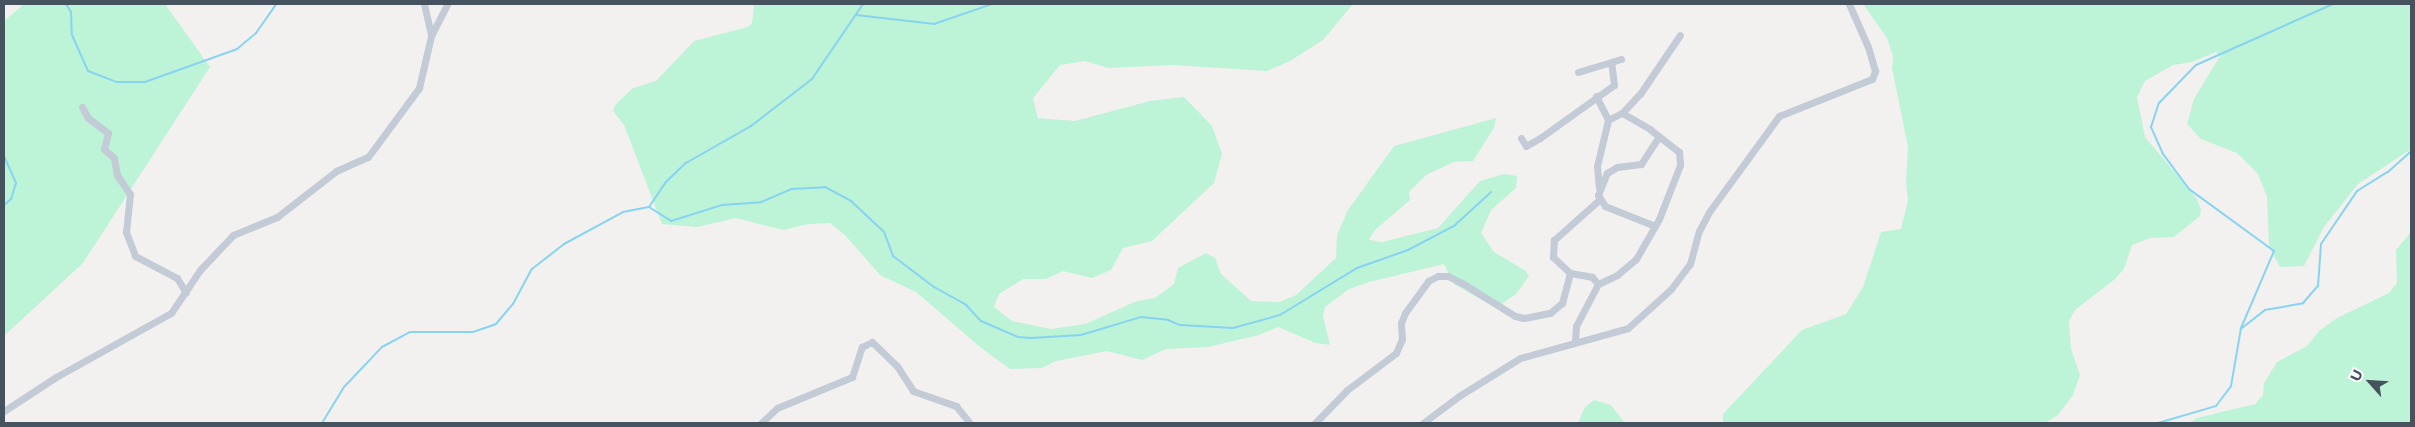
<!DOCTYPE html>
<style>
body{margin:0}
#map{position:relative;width:2415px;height:427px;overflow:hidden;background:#f3f1f0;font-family:Montserrat,sans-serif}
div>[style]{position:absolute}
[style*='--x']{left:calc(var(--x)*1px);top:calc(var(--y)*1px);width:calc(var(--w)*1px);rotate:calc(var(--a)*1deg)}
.green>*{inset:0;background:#bdf3d6}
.stream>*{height:2px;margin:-1px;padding:0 1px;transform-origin:1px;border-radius:1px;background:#87d4f2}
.minor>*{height:7px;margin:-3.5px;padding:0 3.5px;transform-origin:3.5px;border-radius:3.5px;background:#c3cbd6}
span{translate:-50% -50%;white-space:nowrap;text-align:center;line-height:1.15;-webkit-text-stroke:5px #fff;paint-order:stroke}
.frame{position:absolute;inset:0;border:5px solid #47525f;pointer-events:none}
.north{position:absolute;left:2345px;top:357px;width:50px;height:50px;-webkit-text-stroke:4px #fff;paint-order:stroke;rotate:296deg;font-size:14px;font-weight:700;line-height:20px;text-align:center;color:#47525f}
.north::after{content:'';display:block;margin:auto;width:18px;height:22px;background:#47525f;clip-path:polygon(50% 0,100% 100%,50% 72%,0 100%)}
</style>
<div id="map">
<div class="green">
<div style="clip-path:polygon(24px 4px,165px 4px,210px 67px,83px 263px,4px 336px,4px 21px)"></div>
<div style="clip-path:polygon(754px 4px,1353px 4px,1323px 40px,1290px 61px,1267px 71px,1172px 65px,1109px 68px,1085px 61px,1060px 65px,1033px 98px,1038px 118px,1075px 121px,1150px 101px,1184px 97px,1212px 126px,1222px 154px,1214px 183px,1152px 241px,1123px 248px,1111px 270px,1092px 278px,1063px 271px,1046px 279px,1023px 279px,999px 294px,994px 307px,1012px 321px,1051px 329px,1085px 324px,1137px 301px,1155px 298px,1174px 284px,1178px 268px,1206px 253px,1215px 258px,1221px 274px,1251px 301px,1280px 302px,1296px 295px,1336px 258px,1337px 235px,1348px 210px,1394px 146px,1496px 118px,1494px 128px,1473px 161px,1454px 162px,1426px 175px,1409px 192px,1410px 200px,1374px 231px,1369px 240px,1382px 242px,1438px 228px,1480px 181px,1504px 174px,1517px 176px,1516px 188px,1491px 210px,1481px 233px,1494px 252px,1526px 271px,1529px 276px,1516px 294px,1496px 308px,1454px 284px,1444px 264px,1369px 282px,1349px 289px,1325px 307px,1323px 316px,1330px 345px,1316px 343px,1278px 327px,1259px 335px,1208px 347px,1166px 349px,1142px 360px,1107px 351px,1056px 361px,1042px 368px,1010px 369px,980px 347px,916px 292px,880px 275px,845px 235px,830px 223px,808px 224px,783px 230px,736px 218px,697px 227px,662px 224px,624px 125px,613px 111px,615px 105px,633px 88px,656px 81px,694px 41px,748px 27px,752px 23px)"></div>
<div style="clip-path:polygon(1863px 4px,2411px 4px,2411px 149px,2358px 184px,2324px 227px,2304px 266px,2280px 267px,2269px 246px,2267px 197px,2258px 174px,2237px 153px,2201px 139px,2187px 124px,2194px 99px,2220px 56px,2216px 52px,2192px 62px,2173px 65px,2145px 81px,2137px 97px,2145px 137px,2197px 199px,2201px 210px,2200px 216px,2174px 237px,2150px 238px,2132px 245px,2124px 269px,2115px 279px,2075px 310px,2069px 321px,2071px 349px,2080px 375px,2073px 395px,2058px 415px,2045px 423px,1723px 423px,1723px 414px,1802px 330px,1846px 314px,1863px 287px,1881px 232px,1901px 229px,1908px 201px,1906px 182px,1908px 147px,1892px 68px,1893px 56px,1887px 38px)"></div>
<div style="clip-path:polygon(2411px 232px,2411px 423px,2189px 423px,2197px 418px,2255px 404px,2263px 395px,2264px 383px,2277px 362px,2307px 346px,2319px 331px,2337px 318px,2389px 293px,2397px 283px,2396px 250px)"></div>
<div style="clip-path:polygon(1594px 400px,1611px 405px,1625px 423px,1578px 423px,1585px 407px)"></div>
</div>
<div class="stream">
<div style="--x:66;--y:4;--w:9;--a:58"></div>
<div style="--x:71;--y:12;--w:23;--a:88"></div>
<div style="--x:72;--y:35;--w:39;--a:66"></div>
<div style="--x:88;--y:71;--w:31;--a:21"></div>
<div style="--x:117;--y:82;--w:28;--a:0"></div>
<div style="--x:145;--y:82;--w:98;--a:-19.7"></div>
<div style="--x:237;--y:49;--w:25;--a:-40"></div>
<div style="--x:256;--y:33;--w:35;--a:-55"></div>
<div style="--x:856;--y:15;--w:79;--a:6.6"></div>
<div style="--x:934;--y:24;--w:61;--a:-19"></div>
<div style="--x:4;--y:156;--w:30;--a:66"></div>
<div style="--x:16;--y:183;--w:17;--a:107"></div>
<div style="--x:11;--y:199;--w:9;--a:139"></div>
<div style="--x:649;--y:207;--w:26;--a:32"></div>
<div style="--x:671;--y:221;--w:53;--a:-17.4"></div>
<div style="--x:722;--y:205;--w:39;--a:-4"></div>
<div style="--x:761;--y:202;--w:33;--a:-23"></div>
<div style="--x:791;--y:189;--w:34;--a:-3"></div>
<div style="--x:825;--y:187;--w:30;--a:28"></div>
<div style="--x:851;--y:201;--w:45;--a:43.2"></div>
<div style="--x:884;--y:232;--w:26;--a:69"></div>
<div style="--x:893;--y:256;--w:51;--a:37.1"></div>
<div style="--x:934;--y:287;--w:37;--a:29"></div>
<div style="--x:966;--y:305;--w:22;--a:47"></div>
<div style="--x:981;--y:321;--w:40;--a:23.4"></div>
<div style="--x:1018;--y:337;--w:13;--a:4"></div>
<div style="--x:1031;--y:338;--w:50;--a:-3.4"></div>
<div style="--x:1081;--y:335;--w:63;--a:-16.7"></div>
<div style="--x:1141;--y:317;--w:27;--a:6"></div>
<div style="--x:1168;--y:320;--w:13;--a:23"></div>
<div style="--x:1180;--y:325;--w:53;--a:3.2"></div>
<div style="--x:1233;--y:328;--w:49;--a:-15.5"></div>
<div style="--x:1280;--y:315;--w:90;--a:-31.4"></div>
<div style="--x:1357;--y:268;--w:54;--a:-19.4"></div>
<div style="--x:1408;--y:250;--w:52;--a:-27.6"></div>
<div style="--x:1454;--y:226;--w:50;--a:-42.6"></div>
<div style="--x:2242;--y:328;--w:29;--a:-38"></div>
<div style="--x:2265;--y:310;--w:39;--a:-10"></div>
<div style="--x:2303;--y:303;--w:23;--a:-49"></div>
<div style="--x:2318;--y:286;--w:42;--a:-85.9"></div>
<div style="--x:2321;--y:244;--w:64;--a:-55.8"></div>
<div style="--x:2357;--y:191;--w:36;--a:-32"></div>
<div style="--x:2388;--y:172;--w:31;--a:-42"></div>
<div style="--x:322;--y:423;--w:42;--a:-58.6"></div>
<div style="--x:344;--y:387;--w:55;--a:-46.5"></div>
<div style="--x:382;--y:347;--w:32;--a:-28"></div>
<div style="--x:410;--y:332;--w:63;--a:0"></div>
<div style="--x:473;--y:332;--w:24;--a:-19"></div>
<div style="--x:496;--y:324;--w:26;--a:-50"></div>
<div style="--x:513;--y:304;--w:40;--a:-62"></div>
<div style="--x:532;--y:269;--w:41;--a:-38"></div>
<div style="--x:564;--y:244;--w:67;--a:-28.5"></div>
<div style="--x:623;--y:212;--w:26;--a:-11"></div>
<div style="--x:649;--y:207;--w:30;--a:-56"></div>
<div style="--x:666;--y:182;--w:28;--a:-44"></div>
<div style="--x:686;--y:163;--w:75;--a:-29.6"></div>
<div style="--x:751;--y:126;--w:77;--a:-37.6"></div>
<div style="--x:812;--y:79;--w:91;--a:-55.8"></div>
<div style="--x:2158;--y:423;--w:60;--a:-16.3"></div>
<div style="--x:2216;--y:406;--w:25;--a:-53"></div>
<div style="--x:2231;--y:386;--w:59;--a:-80.2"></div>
<div style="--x:2241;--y:328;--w:84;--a:-66.8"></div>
<div style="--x:2274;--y:251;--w:105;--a:-143.9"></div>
<div style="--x:2189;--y:189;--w:44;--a:-126.6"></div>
<div style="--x:2163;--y:154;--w:30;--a:-114"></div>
<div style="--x:2151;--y:127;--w:25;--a:-72"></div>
<div style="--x:2159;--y:103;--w:53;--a:-45.8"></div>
<div style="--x:2196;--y:65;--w:150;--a:-24"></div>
</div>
<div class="minor">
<div style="--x:424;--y:4;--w:32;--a:77"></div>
<div style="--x:1578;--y:72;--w:45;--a:-16.8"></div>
<div style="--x:1596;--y:96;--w:27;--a:63"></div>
<div style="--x:1608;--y:120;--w:47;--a:103.4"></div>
<div style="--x:1597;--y:166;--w:21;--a:85"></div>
<div style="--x:82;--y:107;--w:13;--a:61"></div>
<div style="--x:88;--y:118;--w:25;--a:37"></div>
<div style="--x:108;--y:133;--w:16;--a:104"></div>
<div style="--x:104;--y:149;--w:13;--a:42"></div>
<div style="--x:114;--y:158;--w:17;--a:80"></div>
<div style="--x:117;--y:175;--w:23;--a:56"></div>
<div style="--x:130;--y:194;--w:38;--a:96"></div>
<div style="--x:126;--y:232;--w:26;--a:69"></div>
<div style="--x:135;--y:256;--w:47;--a:27.6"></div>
<div style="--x:177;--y:278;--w:17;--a:59"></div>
<div style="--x:1608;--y:120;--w:16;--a:-27"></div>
<div style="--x:1622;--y:113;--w:26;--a:-47"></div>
<div style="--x:1640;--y:94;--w:71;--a:-55.9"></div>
<div style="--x:1521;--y:138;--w:9;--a:58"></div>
<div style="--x:1526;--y:146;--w:16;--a:-30"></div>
<div style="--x:1540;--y:138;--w:91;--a:-35.6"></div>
<div style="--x:1614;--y:85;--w:23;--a:-97"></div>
<div style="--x:1655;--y:226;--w:54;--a:-158.2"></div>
<div style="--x:1605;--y:206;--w:13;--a:-122"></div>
<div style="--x:1598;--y:195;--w:24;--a:-68"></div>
<div style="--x:1607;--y:173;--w:12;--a:-31"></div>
<div style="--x:1617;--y:167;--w:24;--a:-7"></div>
<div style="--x:1641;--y:164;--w:33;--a:-57"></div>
<div style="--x:1570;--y:273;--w:22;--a:10"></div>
<div style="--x:1592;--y:277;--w:9;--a:49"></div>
<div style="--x:1598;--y:284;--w:47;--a:117.6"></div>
<div style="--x:1576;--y:326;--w:16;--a:94"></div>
<div style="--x:1598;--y:284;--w:21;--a:-25"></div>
<div style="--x:1617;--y:275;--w:25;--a:-40"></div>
<div style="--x:1636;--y:259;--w:46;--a:-60.1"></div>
<div style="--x:1659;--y:219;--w:58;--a:-68.7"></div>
<div style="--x:1680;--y:165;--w:13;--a:-94"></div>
<div style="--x:1679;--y:152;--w:37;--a:-142"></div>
<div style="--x:1650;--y:129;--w:32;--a:-150"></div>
<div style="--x:4;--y:411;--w:62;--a:-33.2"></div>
<div style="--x:56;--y:377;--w:132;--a:-29.1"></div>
<div style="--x:171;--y:313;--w:52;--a:-56"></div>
<div style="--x:200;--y:270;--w:48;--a:-46.7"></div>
<div style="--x:233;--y:235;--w:48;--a:-22.2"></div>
<div style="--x:277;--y:217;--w:75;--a:-37.9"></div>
<div style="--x:336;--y:171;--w:35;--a:-24"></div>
<div style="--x:368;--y:157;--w:86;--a:-53.5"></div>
<div style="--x:419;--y:88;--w:53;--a:-77"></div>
<div style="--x:431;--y:36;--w:36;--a:-63"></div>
<div style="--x:761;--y:423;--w:22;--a:-43"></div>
<div style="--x:777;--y:408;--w:81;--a:-22.5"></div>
<div style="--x:852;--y:377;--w:32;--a:-72"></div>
<div style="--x:862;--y:347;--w:11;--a:-27"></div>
<div style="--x:872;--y:342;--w:35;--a:44"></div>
<div style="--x:897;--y:366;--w:30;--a:57"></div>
<div style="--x:913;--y:391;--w:46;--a:19.2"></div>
<div style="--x:956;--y:406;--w:22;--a:51"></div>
<div style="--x:1315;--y:423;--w:46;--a:-45.9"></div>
<div style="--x:1347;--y:390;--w:61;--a:-37.1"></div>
<div style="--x:1396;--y:353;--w:15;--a:-67"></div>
<div style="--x:1402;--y:339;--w:16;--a:-94"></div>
<div style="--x:1401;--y:323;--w:11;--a:-68"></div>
<div style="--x:1405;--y:313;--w:39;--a:-54"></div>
<div style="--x:1428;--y:281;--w:11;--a:-27"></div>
<div style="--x:1438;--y:276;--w:10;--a:0"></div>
<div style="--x:1448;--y:276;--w:16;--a:27"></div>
<div style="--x:1462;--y:283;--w:62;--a:31.9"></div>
<div style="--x:1515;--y:316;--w:9;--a:13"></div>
<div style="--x:1524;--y:318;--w:26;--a:-11"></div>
<div style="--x:1550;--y:313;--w:16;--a:-40"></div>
<div style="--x:1562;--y:303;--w:31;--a:-75"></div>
<div style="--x:1570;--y:273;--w:23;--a:-137"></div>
<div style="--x:1553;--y:257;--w:17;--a:-87"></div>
<div style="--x:1554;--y:240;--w:60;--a:-41.6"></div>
<div style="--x:1423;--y:423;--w:45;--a:-36.9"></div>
<div style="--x:1459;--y:396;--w:72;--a:-31.9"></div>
<div style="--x:1520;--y:358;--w:112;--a:-15.5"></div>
<div style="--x:1628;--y:328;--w:58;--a:-42.2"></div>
<div style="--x:1671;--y:289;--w:31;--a:-53"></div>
<div style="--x:1690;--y:264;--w:34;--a:-75"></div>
<div style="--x:1699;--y:231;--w:21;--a:-62"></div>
<div style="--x:1709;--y:212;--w:119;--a:-53.9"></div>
<div style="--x:1779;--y:116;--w:100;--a:-21.7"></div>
<div style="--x:1872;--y:79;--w:9;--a:-69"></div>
<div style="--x:1875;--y:71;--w:25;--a:-106"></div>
<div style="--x:1868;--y:47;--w:47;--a:-113.8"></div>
</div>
<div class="frame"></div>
<div class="north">U</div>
</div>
